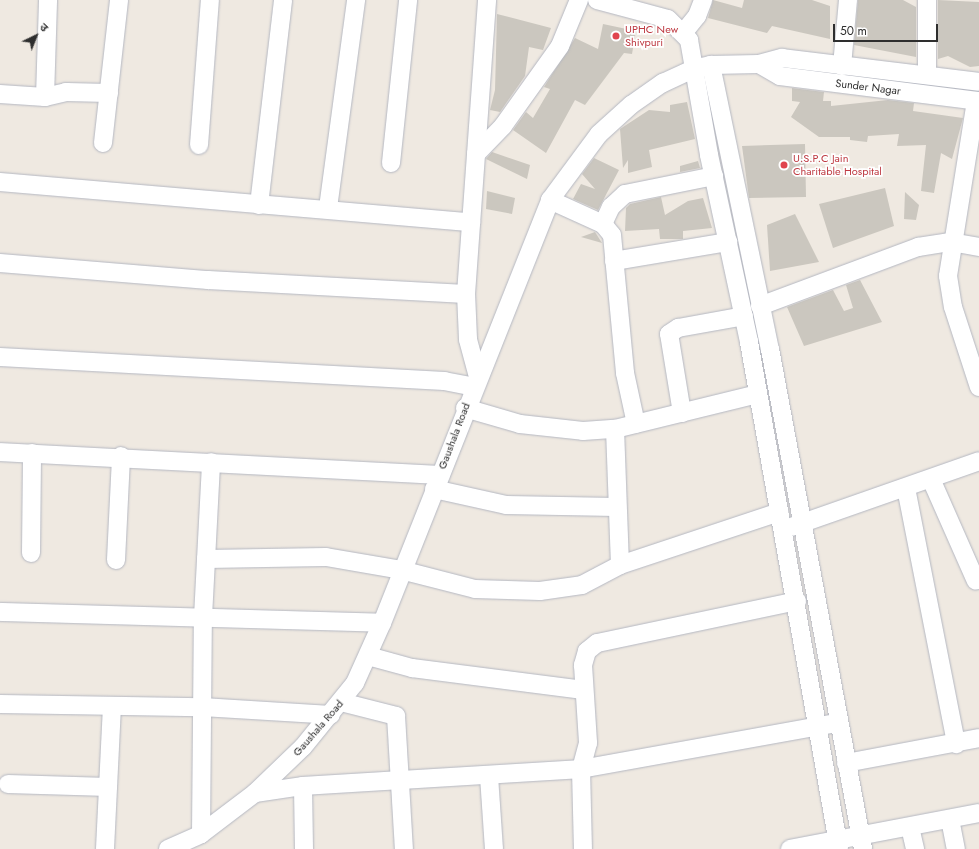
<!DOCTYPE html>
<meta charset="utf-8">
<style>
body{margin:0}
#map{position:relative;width:979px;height:849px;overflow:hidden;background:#efe9e1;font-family:Jost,"Noto Sans Devanagari",sans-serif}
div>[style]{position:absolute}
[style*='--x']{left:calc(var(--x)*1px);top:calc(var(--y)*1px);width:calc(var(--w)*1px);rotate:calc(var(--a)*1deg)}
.building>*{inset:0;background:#cbc7bf}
.roads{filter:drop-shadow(0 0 1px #b4b7c1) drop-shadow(0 0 1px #b4b7c1)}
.minor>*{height:18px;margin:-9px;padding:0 9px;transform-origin:9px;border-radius:9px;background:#fff}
.dots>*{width:11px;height:11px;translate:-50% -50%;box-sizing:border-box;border:2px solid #fff;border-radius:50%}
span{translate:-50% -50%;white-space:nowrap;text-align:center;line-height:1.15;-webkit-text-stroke:3.5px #fff;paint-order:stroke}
.health-label{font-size:11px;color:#be3a42}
.left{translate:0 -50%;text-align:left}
.street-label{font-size:11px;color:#2e2e2e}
.north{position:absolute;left:16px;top:16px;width:40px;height:40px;-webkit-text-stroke:3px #fff;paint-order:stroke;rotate:43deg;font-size:11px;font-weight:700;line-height:16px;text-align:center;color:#2e2e2e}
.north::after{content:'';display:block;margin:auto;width:14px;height:18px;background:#2e2e2e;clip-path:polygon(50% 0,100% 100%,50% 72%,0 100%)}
.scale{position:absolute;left:833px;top:24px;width:105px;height:18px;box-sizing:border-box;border:2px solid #2e2e2e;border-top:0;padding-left:5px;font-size:12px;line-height:14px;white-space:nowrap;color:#2e2e2e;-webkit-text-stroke:3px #fff;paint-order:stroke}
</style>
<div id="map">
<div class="building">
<div style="clip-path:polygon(713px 0,742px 8px,744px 0,812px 0,830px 6px,830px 39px,772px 26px,767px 33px,708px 18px)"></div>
<div style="clip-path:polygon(858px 0,903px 0,916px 7px,916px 57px,854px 45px)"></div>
<div style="clip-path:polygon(938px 0,979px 2px,979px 66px,970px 67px,948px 56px,938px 59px)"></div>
<div style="clip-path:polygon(497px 14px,551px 28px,543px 50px,529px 47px,525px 76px,500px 112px,490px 110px,495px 90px)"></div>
<div style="clip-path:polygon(603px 24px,636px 31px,632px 54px,624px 53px,585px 105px,575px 100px,546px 153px,513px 130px,526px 112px,533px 118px,550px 89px,544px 87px,575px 38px,598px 49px)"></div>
<div style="clip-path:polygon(792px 88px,824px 92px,823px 101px,831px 101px,831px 106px,888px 100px,914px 103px,913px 111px,963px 118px,952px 159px,941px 153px,934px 193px,921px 191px,926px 145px,897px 146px,899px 134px,868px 136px,867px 142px,850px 140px,850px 137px,819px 137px,791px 117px,800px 102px,792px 101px)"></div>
<div style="clip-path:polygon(687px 102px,695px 139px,649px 150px,652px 167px,628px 173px,628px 160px,623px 168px,620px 129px,649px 110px,670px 112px,670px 105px)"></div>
<div style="clip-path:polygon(805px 144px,806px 197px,749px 198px,742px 146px)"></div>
<div style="clip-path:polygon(492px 152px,530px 165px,527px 179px,486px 159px)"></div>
<div style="clip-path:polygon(594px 158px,619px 170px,598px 210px,573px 199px,581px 184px,595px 189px,582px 174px)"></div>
<div style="clip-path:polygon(698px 161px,700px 168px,680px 172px,680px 166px)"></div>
<div style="clip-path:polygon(885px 188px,894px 226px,833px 248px,819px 204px)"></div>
<div style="clip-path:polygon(487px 191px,515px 198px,512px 214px,486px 209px)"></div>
<div style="clip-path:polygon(905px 192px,919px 205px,916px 220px,904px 219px)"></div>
<div style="clip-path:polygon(661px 197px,665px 215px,688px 201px,703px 198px,712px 228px,683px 231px,683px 239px,660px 239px,659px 229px,625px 231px,626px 208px,630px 204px)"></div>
<div style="clip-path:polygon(795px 214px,819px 262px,770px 271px,767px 225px)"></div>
<div style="clip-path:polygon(595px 232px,602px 243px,581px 237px)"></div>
<div style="clip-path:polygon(860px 280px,882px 322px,804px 346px,787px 307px,833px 290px,844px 311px,853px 308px,846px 285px)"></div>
</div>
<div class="roads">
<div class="minor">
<div style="--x:597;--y:0;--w:73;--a:15"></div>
<div style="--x:668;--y:19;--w:30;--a:45"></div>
<div style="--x:689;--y:40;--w:117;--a:80.1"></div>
<div style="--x:709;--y:155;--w:191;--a:77.9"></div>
<div style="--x:749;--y:342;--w:515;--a:79.93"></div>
<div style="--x:684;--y:32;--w:21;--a:-51"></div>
<div style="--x:697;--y:16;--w:17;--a:-69"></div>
<div style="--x:759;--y:64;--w:24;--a:30"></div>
<div style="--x:780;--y:76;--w:201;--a:7.2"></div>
<div style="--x:711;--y:65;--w:290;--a:78.3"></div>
<div style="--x:770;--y:349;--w:509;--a:79.46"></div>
<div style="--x:842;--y:66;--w:66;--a:-84.8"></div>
<div style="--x:927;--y:75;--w:75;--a:-90"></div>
<div style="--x:0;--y:94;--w:45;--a:3.8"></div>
<div style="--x:45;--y:97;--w:22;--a:-13"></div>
<div style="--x:66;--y:92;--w:43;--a:1.3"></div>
<div style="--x:45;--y:97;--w:97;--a:-88.2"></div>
<div style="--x:976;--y:101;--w:177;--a:99.1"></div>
<div style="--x:948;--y:276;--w:31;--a:81"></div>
<div style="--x:953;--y:307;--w:84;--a:72"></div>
<div style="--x:103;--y:143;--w:144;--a:-83.6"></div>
<div style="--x:199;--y:145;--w:145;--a:-85.7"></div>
<div style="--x:476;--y:154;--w:39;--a:-46"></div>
<div style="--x:503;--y:126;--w:98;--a:-54.5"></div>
<div style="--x:560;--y:46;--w:50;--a:-67.6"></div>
<div style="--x:391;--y:163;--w:164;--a:-84"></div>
<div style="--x:0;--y:182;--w:473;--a:4.9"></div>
<div style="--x:550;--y:200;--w:58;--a:24.4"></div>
<div style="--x:603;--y:224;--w:14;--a:51"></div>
<div style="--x:612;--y:235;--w:139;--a:84.6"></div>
<div style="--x:625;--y:373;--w:52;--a:77.8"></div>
<div style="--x:259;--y:205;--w:206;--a:-83.3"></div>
<div style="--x:328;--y:208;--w:210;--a:-82.3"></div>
<div style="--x:603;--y:224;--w:19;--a:-65"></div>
<div style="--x:611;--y:207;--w:19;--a:-43"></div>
<div style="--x:625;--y:194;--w:91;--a:-11.4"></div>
<div style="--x:614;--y:261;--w:116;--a:-9.5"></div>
<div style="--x:0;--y:263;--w:209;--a:4.7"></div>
<div style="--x:208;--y:280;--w:258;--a:3.1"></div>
<div style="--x:760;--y:306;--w:169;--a:-20.5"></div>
<div style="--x:918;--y:247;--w:33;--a:-9"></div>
<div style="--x:951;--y:242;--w:28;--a:10"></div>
<div style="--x:0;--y:357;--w:445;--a:3.1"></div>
<div style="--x:444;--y:381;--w:31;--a:11"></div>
<div style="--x:478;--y:377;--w:39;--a:-105"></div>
<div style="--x:468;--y:339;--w:45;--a:-92.5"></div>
<div style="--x:466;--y:294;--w:295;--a:-85.9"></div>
<div style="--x:465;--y:408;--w:57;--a:16.2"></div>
<div style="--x:520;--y:424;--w:63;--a:6.3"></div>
<div style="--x:583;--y:431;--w:32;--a:-4"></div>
<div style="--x:615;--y:429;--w:147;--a:-13.8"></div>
<div style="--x:682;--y:413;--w:80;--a:-99.3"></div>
<div style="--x:669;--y:334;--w:11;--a:-34"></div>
<div style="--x:678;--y:328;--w:67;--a:-10.3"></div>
<div style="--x:615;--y:429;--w:136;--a:87.9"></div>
<div style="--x:0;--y:452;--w:441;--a:3"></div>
<div style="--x:931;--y:479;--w:111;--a:66.2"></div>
<div style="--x:906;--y:488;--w:261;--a:78.9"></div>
<div style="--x:434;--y:489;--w:74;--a:12.5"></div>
<div style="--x:506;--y:505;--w:110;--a:1"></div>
<div style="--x:791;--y:527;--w:199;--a:-19.3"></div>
<div style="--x:31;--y:553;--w:100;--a:-89.4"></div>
<div style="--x:206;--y:559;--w:120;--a:-1"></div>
<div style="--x:326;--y:557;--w:76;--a:9.8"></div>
<div style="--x:401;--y:570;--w:76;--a:14.4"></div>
<div style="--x:475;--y:589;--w:65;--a:1.8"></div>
<div style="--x:540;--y:591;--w:42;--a:-8.1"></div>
<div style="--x:582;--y:585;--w:43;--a:-27.8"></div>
<div style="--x:620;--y:565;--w:168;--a:-18.4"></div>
<div style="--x:116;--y:560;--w:104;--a:-87.2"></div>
<div style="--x:797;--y:601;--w:204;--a:168.1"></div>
<div style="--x:597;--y:643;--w:13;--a:141"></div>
<div style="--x:587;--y:651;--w:15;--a:106"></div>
<div style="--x:583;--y:665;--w:78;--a:86.3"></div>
<div style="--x:588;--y:743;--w:27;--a:105"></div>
<div style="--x:581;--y:769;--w:253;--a:-10.2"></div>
<div style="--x:0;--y:612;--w:382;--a:1.6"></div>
<div style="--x:368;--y:656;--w:46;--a:15.3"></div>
<div style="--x:412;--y:668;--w:173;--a:7.3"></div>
<div style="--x:341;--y:702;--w:57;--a:14.3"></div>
<div style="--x:396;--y:716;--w:133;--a:86.6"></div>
<div style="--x:0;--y:704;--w:202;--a:0.9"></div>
<div style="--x:202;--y:707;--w:129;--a:3.5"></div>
<div style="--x:846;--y:763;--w:135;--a:-10.6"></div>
<div style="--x:489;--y:776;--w:73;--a:86.1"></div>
<div style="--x:8;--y:784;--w:100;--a:1.7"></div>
<div style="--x:303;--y:786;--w:63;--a:89.1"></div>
<div style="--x:255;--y:793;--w:49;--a:-8.3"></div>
<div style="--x:303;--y:786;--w:279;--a:-3.5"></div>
<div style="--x:581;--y:769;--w:80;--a:88.6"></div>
<div style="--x:950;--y:819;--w:31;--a:79"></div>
<div style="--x:910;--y:827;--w:23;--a:77"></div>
<div style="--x:201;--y:834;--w:217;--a:-89.5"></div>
<div style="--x:203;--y:617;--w:155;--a:-87"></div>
<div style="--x:105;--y:849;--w:143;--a:-87.2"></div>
<div style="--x:168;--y:849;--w:36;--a:-24"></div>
<div style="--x:201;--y:834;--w:68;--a:-37.2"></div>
<div style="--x:255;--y:793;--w:66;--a:-43.8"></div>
<div style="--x:303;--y:747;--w:82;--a:-50.9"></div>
<div style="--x:355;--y:683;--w:66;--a:-65.8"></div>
<div style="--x:382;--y:623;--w:455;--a:-68.3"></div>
<div style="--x:550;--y:200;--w:82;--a:-53.4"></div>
<div style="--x:599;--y:134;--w:43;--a:-42.2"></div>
<div style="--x:631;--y:105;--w:39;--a:-35"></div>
<div style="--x:663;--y:83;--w:33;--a:-25"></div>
<div style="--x:693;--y:69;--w:18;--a:-13"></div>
<div style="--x:711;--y:65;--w:48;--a:-1.2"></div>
<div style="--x:759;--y:64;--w:24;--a:-15"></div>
<div style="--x:782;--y:58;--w:198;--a:6.9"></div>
<div style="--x:790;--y:849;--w:192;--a:-10.8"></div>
</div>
</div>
<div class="dots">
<div style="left:616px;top:36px;background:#e0444e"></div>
<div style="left:784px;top:165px;background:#e0444e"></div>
</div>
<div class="health-label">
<span class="left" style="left:625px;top:36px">UPHC New<br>Shivpuri</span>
<span class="left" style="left:793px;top:165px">U.S.P.C Jain<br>Charitable Hospital</span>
</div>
<div class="street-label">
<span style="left:868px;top:87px;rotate:7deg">Sunder Nagar</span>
<span style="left:454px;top:436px;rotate:-69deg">Gaushala Road</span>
<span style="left:318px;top:728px;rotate:-49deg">Gaushala Road</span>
</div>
<div class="north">उ</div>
<div class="scale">50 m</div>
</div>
